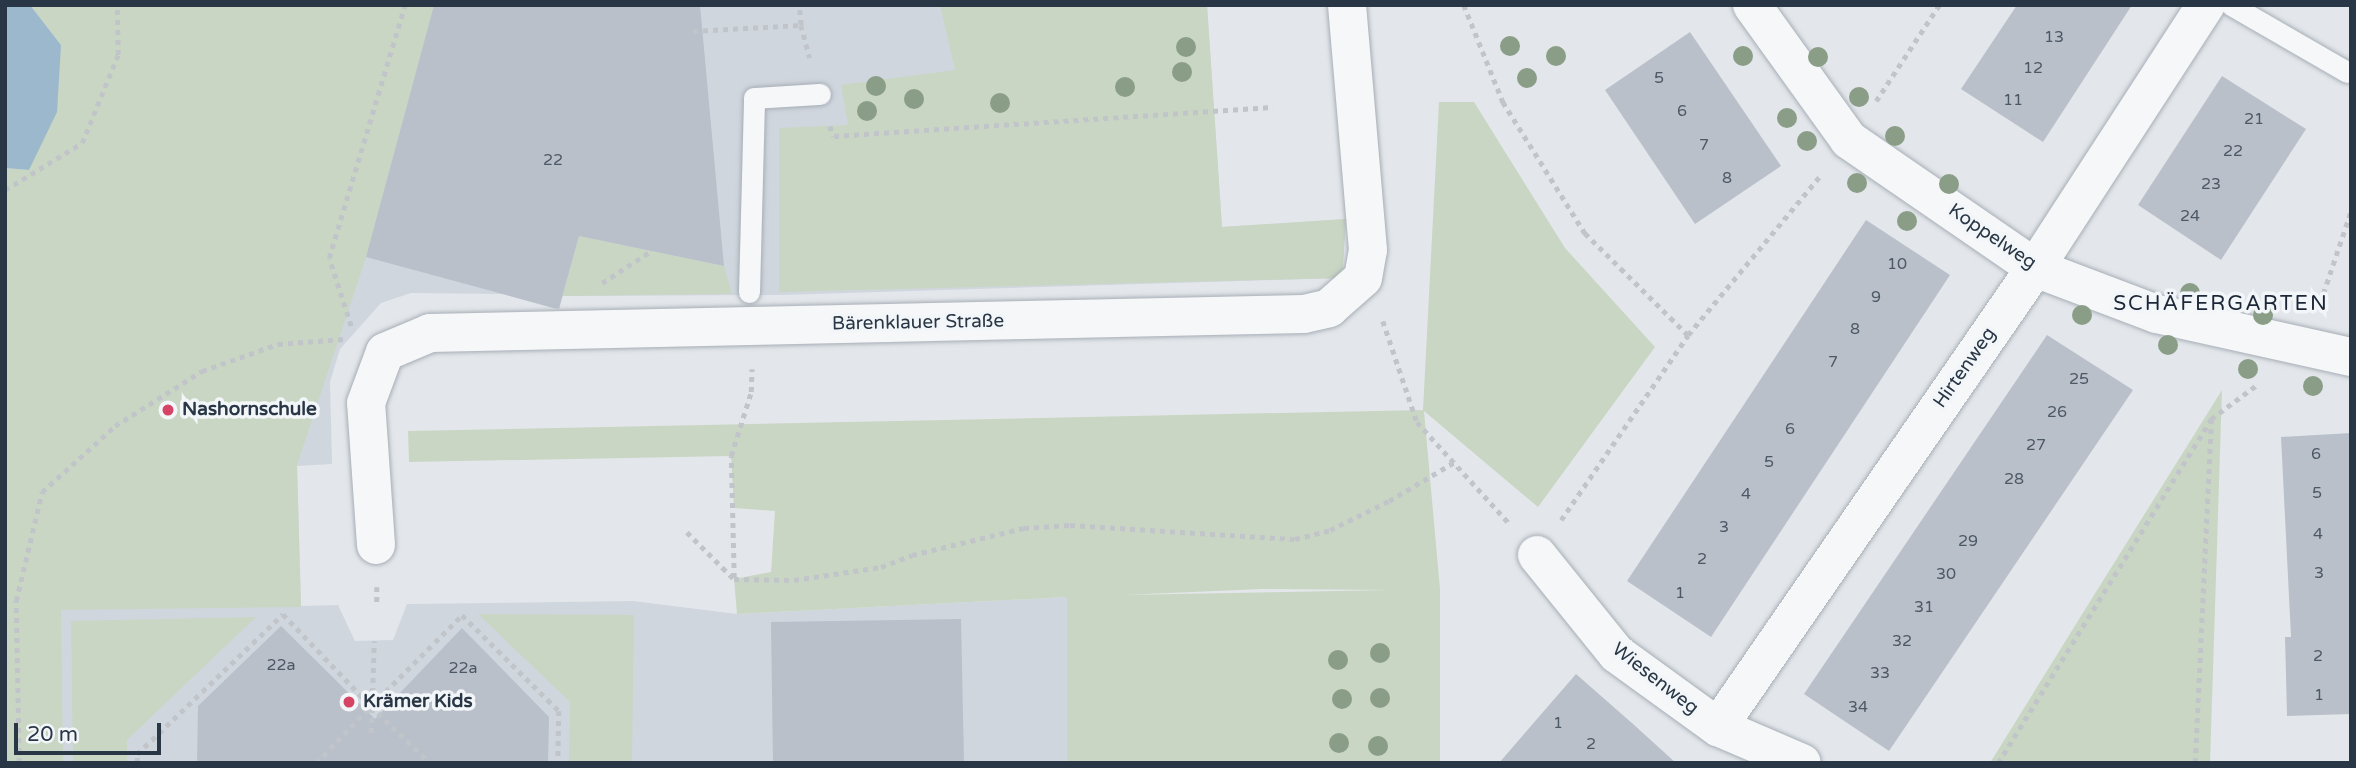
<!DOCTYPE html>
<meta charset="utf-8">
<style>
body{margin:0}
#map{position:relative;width:2356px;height:768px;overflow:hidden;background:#e3e7eb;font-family:"Varela Round",sans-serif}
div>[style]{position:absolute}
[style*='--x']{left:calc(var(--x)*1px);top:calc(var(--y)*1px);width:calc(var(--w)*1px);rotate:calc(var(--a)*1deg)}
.built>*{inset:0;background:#d0d6de}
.green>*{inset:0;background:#c9d6c3}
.water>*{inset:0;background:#9cb8cd}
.building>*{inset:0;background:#b9c0ca}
.path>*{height:4.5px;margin-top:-2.25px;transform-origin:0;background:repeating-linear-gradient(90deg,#c1c5ca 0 5px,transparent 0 10px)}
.roads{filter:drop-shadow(0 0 2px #a7aeb6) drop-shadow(0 0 2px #a7aeb6)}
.lane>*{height:21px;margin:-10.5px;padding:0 10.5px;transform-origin:10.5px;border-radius:10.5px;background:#f6f7f9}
.street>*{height:38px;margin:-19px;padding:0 19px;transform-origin:19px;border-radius:19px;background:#f6f7f9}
.trees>*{width:20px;height:20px;margin:-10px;border-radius:50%;background:#8a9d87}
.dots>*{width:19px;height:19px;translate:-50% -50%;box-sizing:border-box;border:4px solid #f3f6f9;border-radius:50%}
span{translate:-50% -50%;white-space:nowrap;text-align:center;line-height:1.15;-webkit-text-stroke:7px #f3f6f9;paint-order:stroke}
.number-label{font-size:16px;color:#4d5866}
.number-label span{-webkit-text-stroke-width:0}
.street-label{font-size:19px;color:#293645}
.poi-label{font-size:19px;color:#293645;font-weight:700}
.left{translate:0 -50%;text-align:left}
.neighbourhood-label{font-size:21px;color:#1c2636;letter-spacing:2px}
.frame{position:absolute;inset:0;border:7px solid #293645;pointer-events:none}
.scale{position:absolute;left:14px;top:723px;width:147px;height:32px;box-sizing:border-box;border:4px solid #293645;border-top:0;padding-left:9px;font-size:21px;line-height:24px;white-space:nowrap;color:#293645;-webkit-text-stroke:5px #f3f6f9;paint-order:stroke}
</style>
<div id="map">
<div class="built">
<div style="clip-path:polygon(162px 5px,1207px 5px,1222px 227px,1346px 219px,1342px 278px,780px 295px,563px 296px,559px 310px,503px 294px,411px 293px,381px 303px,340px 349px,330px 382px,332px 464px,297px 466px,301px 606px,338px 605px,355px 641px,393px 640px,407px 604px,633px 601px,737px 614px,1067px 597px,1067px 763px,5px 763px,5px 291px)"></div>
</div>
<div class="green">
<div style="clip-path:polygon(30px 5px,434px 5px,366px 257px,297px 465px,301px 607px,61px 610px,63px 763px,5px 763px,5px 168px,29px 170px,61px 45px)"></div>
<div style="clip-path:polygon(940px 5px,1207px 5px,1222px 227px,1346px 219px,1342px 278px,779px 292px,779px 128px,848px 125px,841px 85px,955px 70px)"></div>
<div style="clip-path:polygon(evenodd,1439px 102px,1474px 102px,1565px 248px,1655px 347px,1538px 507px,1424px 411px,1440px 589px,1440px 763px,1067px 763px,1067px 597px,737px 614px,734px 579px,771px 572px,775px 511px,734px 508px,731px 456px,409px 462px,408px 431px,1423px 410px,1439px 102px,1262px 589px,1391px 590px,1121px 595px,1122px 595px,1262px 589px)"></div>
<div style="clip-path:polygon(579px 236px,724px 266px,732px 294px,562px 296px)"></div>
<div style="clip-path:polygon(2222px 390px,2210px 763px,1990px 763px,2076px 624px)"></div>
<div style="clip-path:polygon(478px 614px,634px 615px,632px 763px,569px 763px,570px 702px)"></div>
<div style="clip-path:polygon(256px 617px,127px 740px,127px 763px,73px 763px,71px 621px)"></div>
</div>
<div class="water">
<div style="clip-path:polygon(5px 5px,30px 5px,61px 45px,57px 112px,29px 170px,5px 168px)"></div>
</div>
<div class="building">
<div style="clip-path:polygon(434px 5px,700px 5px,724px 266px,579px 236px,559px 308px,554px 308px,366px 257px)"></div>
<div style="clip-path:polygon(2017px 5px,2132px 5px,2043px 142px,1961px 89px)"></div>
<div style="clip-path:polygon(1690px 32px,1781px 166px,1695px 224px,1605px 90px)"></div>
<div style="clip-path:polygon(2222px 76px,2306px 129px,2221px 260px,2138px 205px)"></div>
<div style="clip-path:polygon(1866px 220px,1950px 275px,1711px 637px,1627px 581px)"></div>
<div style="clip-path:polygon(2047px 335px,2133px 390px,1889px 751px,1804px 694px)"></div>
<div style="clip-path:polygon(2351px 433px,2351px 714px,2287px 716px,2285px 637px,2291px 637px,2281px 437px)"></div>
<div style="clip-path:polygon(961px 619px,964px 763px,773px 763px,771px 622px)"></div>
<div style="clip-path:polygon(281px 626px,375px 719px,462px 628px,549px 717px,548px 763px,197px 763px,198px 706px)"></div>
<div style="clip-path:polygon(1576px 674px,1633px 724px,1676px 763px,1499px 763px)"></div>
</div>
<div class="path">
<div style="--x:1464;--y:5;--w:105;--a:68.1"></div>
<div style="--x:1503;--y:102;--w:155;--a:58"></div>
<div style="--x:1585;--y:233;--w:145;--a:44.7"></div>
<div style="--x:801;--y:25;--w:34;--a:75"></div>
<div style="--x:693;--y:31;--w:108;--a:-3.2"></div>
<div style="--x:801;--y:25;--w:20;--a:-96"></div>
<div style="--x:1876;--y:101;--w:115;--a:-56.7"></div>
<div style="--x:830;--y:126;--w:11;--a:68"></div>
<div style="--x:834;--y:136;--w:440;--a:-3.8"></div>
<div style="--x:5;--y:190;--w:90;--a:-31.4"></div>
<div style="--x:82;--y:143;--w:95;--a:-67.8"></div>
<div style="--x:118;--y:55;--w:50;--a:-91.1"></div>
<div style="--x:602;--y:283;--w:59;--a:-33.1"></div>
<div style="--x:2320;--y:303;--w:97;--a:-71.4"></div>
<div style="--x:1383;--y:321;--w:107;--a:71.4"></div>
<div style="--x:1417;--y:422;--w:137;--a:47.7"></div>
<div style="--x:351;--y:326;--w:71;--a:-107.9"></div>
<div style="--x:329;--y:258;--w:264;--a:-73.3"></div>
<div style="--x:1561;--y:520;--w:224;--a:-55.5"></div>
<div style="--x:1688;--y:335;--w:208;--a:-50.3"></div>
<div style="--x:687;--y:532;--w:66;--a:45"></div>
<div style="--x:734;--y:579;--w:60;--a:1"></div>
<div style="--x:794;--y:580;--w:88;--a:-8.5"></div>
<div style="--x:881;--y:567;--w:33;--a:-21"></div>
<div style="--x:912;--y:555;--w:115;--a:-13.6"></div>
<div style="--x:1024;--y:528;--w:46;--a:-3.7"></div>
<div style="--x:1070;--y:525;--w:225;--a:3.6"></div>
<div style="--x:1295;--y:539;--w:36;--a:-14"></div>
<div style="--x:1330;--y:530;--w:66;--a:-26.2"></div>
<div style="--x:1389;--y:501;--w:78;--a:-30.8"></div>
<div style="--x:734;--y:578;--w:122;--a:-91.4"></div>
<div style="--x:731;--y:456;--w:67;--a:-72.6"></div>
<div style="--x:751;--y:392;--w:23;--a:-88"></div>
<div style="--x:377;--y:587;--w:17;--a:90"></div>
<div style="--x:371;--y:733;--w:92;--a:-88.1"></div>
<div style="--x:19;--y:763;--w:162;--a:-91.1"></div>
<div style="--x:16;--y:601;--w:112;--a:-76.6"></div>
<div style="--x:42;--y:492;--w:98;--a:-42.1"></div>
<div style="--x:115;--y:426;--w:103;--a:-32.3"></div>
<div style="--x:202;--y:371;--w:81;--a:-19.6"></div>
<div style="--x:278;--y:344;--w:66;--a:-4.3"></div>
<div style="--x:137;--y:763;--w:9;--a:-90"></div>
<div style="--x:137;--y:754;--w:202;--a:-43.8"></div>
<div style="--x:283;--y:614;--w:127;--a:46.3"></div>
<div style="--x:371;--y:706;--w:129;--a:-45"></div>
<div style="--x:462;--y:615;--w:136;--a:44.7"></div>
<div style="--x:559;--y:711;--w:52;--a:91.1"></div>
<div style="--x:316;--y:763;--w:79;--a:-46"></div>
<div style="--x:371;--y:706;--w:82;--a:44"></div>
<div style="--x:1998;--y:763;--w:405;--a:-58.2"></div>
<div style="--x:2211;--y:419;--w:59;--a:-36.7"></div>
<div style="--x:2195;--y:763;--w:343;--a:-87.3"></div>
</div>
<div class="roads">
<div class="lane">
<div style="--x:2231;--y:5;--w:134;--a:30"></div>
<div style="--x:749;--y:292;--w:194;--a:-88.5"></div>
<div style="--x:754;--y:98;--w:66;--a:-3.5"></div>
</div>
<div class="street">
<div style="--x:1752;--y:5;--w:166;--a:54.3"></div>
<div style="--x:1849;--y:140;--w:226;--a:34.5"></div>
<div style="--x:2035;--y:268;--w:130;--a:20.7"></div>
<div style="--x:2157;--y:314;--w:199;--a:12.5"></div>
<div style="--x:376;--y:545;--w:142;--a:-94"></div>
<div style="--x:366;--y:403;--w:54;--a:-69.6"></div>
<div style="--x:385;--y:352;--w:49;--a:-22.9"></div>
<div style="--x:430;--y:333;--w:874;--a:-1.25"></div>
<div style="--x:1304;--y:314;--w:26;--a:-13"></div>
<div style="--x:1329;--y:308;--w:45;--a:-41.4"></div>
<div style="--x:1363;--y:278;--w:28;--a:-80"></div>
<div style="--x:1368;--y:250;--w:246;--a:-94.9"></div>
<div style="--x:1537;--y:555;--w:127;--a:51.1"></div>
<div style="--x:1617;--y:654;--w:125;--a:35.9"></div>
<div style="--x:1718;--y:727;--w:91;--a:23.2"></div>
<div style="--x:1718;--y:727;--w:558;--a:-55.37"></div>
<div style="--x:2035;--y:268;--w:314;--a:-57"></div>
</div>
</div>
<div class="trees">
<div style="left:1510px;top:46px"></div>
<div style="left:1186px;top:47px"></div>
<div style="left:1556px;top:56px"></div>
<div style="left:1743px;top:56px"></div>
<div style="left:1818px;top:57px"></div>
<div style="left:1182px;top:72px"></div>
<div style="left:1527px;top:78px"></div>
<div style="left:876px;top:86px"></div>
<div style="left:1125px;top:87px"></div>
<div style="left:1859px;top:97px"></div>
<div style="left:914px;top:99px"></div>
<div style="left:1000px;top:103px"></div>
<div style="left:867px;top:111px"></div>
<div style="left:1787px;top:118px"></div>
<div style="left:1895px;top:136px"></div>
<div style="left:1807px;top:141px"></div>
<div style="left:1857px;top:183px"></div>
<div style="left:1949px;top:184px"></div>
<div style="left:1907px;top:221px"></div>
<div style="left:2190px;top:293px"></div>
<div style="left:2082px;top:315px"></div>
<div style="left:2263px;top:315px"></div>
<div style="left:2168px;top:345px"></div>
<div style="left:2248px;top:369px"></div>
<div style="left:2313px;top:386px"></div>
<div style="left:1380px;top:653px"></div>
<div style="left:1338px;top:660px"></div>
<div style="left:1380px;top:698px"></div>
<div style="left:1342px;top:699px"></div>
<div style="left:1339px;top:743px"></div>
<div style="left:1378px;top:746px"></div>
</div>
<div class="dots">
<div style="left:168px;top:410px;background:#d54365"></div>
<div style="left:349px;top:702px;background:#d54365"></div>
</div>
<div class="number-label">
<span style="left:2054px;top:37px">13</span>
<span style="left:2033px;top:68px">12</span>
<span style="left:1659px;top:78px">5</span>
<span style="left:2013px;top:100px">11</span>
<span style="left:1682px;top:111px">6</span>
<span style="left:2254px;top:119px">21</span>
<span style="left:1704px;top:145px">7</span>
<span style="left:2233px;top:151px">22</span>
<span style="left:553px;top:160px">22</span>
<span style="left:1727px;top:178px">8</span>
<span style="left:2211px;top:184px">23</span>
<span style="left:2190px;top:216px">24</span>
<span style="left:1897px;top:264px">10</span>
<span style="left:1876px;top:297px">9</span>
<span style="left:1855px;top:329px">8</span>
<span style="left:1833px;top:362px">7</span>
<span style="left:2079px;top:379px">25</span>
<span style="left:2057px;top:412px">26</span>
<span style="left:1790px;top:429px">6</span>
<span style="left:2036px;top:445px">27</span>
<span style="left:2316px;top:454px">6</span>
<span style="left:1769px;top:462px">5</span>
<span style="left:2014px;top:479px">28</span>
<span style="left:2317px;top:493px">5</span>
<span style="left:1746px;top:494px">4</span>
<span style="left:1724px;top:527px">3</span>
<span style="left:2318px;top:534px">4</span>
<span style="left:1968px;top:541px">29</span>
<span style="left:1702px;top:559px">2</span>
<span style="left:2319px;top:573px">3</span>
<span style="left:1946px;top:574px">30</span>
<span style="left:1680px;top:593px">1</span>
<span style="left:1924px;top:607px">31</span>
<span style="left:1902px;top:641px">32</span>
<span style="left:2318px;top:656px">2</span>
<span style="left:281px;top:665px">22a</span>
<span style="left:463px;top:668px">22a</span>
<span style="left:1880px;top:673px">33</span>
<span style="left:2319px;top:695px">1</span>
<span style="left:1858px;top:707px">34</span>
<span style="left:1558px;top:723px">1</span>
<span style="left:1591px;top:744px">2</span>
</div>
<div class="street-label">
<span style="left:1992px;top:237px;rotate:34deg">Koppelweg</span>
<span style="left:918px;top:323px;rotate:-1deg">Bärenklauer Straße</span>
<span style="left:1965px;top:368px;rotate:-55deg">Hirtenweg</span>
<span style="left:1655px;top:679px;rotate:38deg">Wiesenweg</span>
</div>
<div class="poi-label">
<span class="left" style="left:182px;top:410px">Nashornschule</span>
<span class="left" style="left:363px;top:702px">Krämer Kids</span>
</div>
<div class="neighbourhood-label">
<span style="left:2221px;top:304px">SCHÄFERGARTEN</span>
</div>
<div class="frame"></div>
<div class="scale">20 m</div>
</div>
